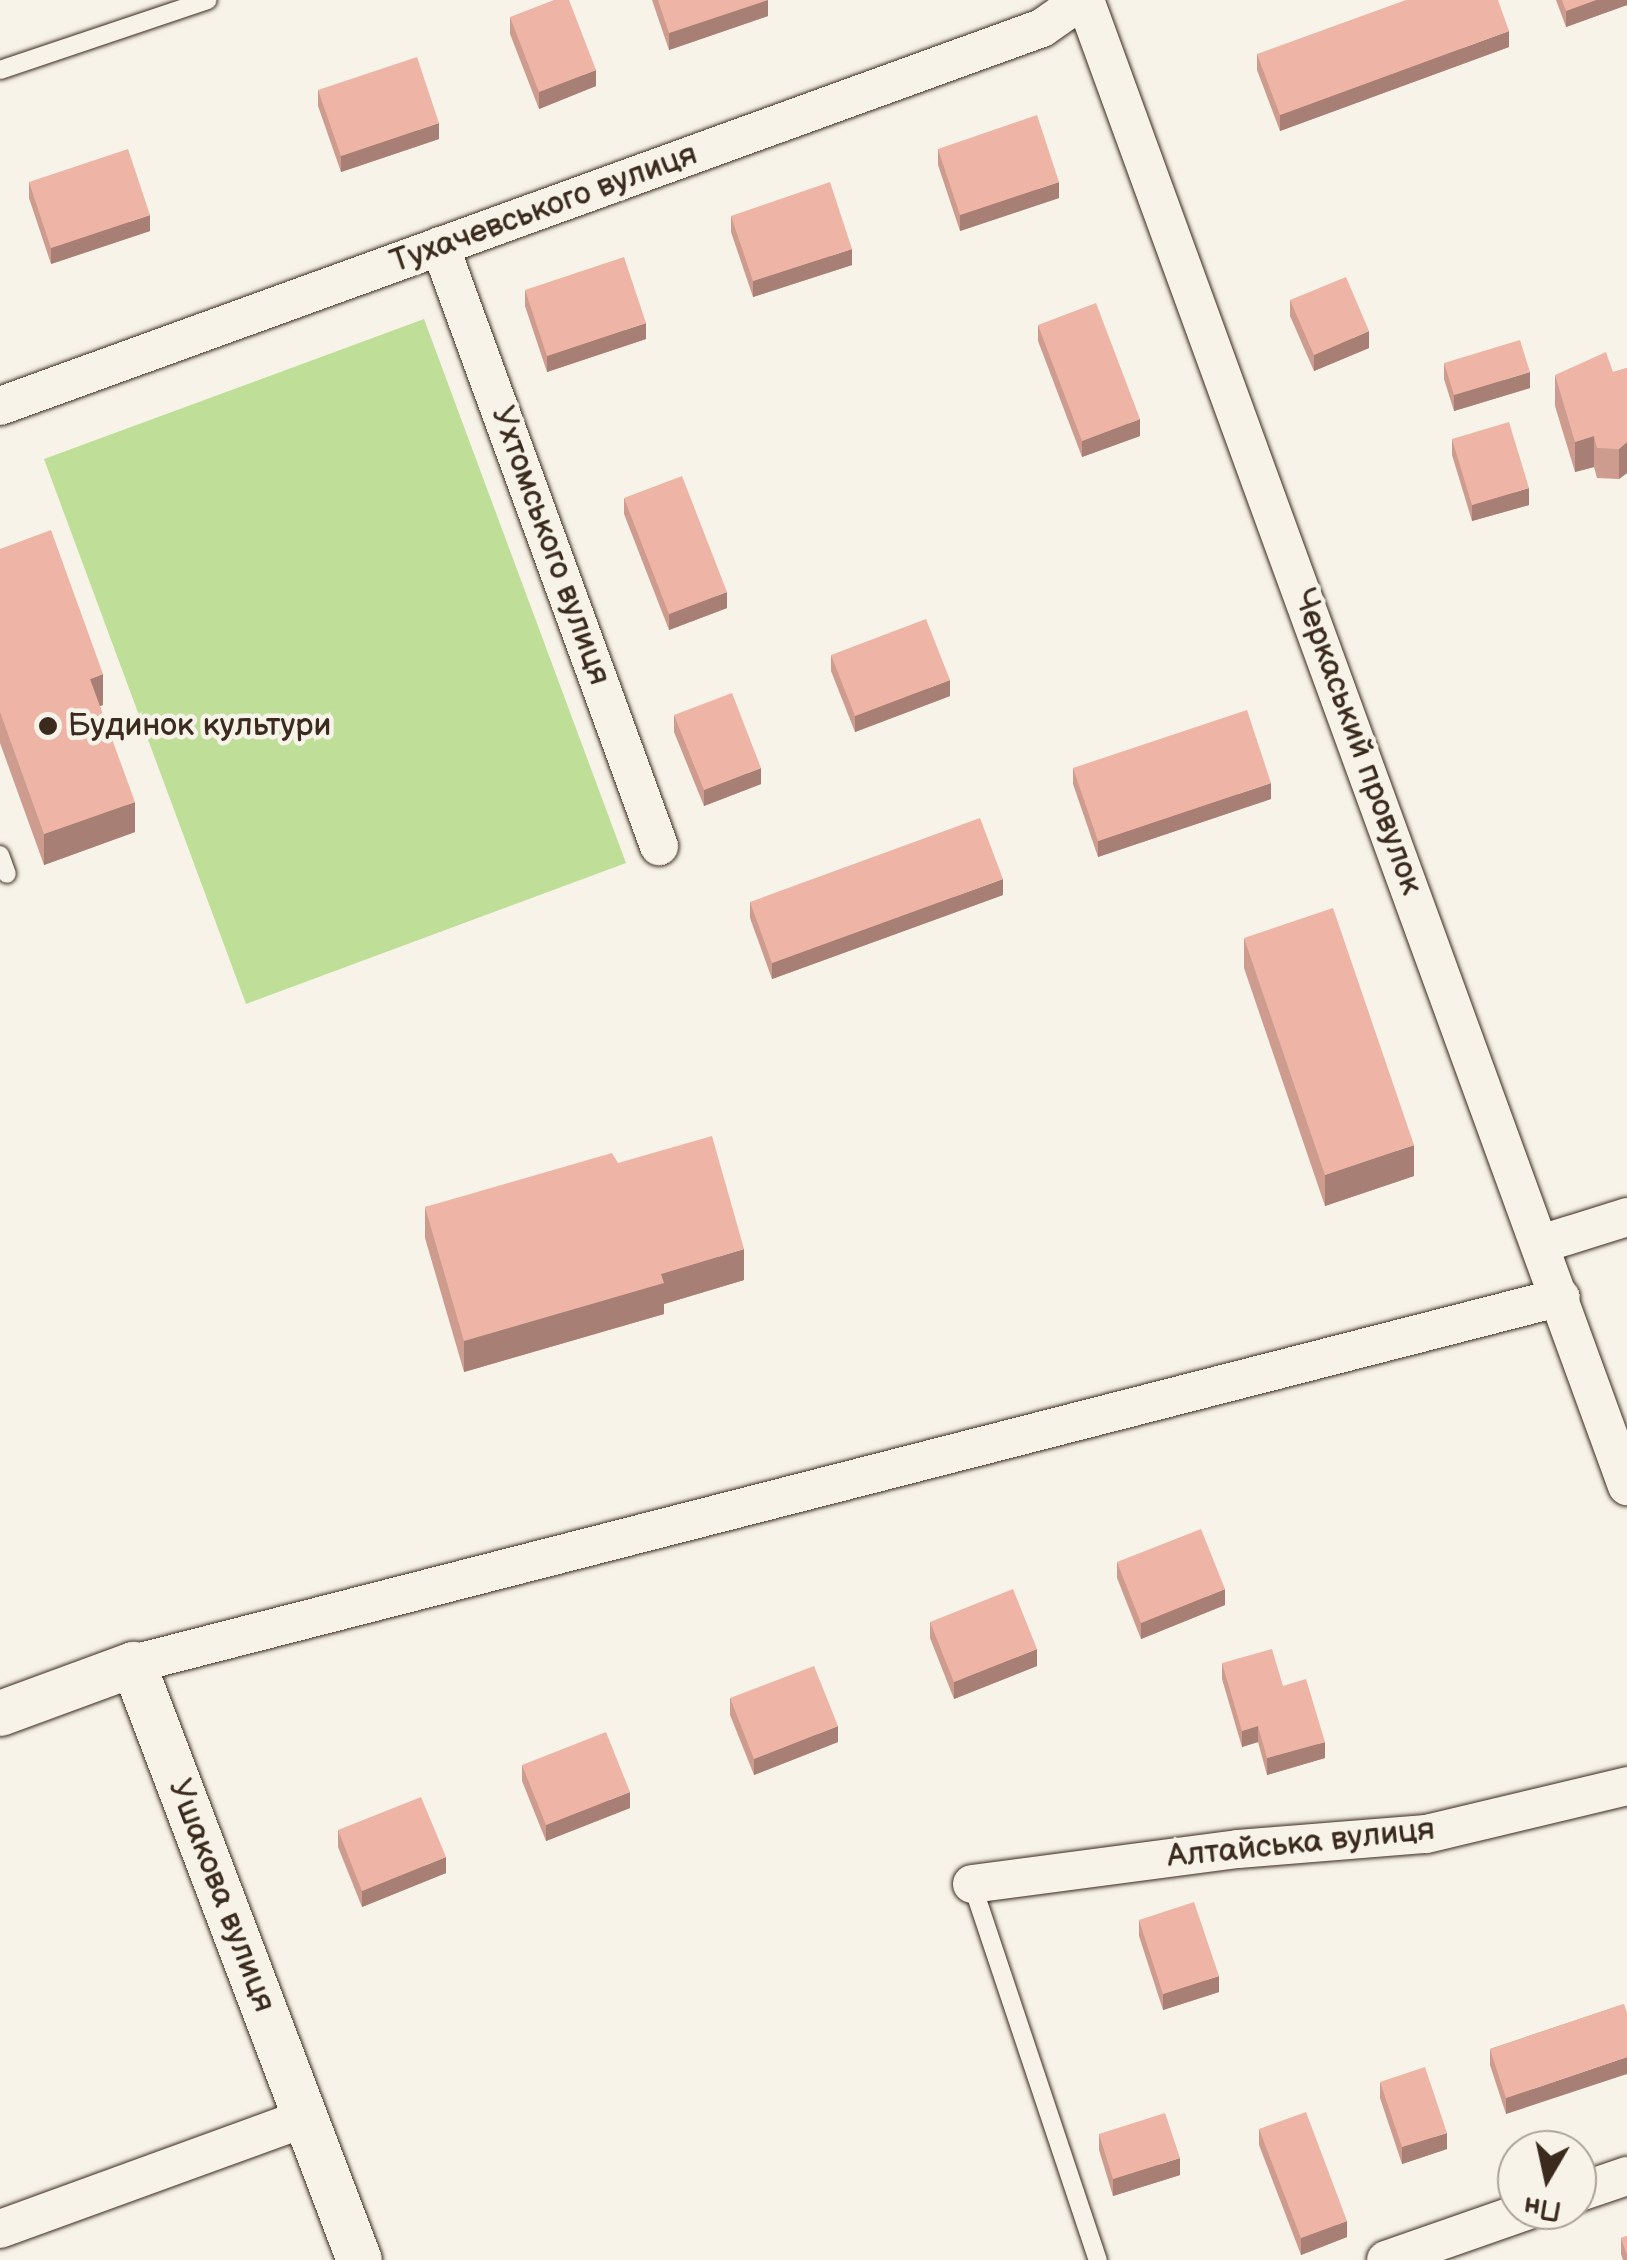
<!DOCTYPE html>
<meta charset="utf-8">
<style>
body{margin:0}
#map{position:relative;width:1627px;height:2260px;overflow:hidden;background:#f7f3e8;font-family:"Balsamiq Sans",sans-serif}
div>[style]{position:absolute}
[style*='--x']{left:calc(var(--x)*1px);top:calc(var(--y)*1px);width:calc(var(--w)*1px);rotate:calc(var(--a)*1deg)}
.green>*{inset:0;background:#bfdf98}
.roads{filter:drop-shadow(0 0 2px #3b2a1e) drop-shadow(0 0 2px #3b2a1e)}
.service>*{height:18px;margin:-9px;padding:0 9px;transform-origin:9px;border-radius:9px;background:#f7f3e8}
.minor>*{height:38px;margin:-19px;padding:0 19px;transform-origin:19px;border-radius:19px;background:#f7f3e8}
.tertiary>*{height:45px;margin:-22.5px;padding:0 22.5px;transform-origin:22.5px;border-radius:22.5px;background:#f7f3e8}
.wall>*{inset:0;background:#cd9c8f}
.shaded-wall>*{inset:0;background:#a77f74}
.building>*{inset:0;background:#eeb5a6}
.dots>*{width:28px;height:28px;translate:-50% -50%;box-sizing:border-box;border:5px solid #f7f3e8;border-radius:50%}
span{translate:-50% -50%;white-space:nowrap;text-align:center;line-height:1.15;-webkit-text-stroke:9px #f7f3e8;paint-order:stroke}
.street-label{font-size:32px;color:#3b2a1e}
.poi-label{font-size:32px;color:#3b2a1e}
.left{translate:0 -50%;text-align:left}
.north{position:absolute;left:1497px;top:2130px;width:100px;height:100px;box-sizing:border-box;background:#f7f3e8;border:2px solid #aca397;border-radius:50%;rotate:189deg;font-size:28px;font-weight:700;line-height:40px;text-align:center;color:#3b2a1e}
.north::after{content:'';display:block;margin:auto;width:35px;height:45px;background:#3b2a1e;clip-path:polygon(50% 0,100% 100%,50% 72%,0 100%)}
</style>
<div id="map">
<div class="green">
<div style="clip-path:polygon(424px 319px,626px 863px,246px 1004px,44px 459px)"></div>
</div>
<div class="roads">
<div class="service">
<div style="--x:0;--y:70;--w:219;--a:-18.6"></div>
<div style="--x:0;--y:855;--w:20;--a:70"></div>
<div style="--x:972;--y:1884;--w:397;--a:71.5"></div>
</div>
<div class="minor">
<div style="--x:1085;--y:0;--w:1582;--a:69.96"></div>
<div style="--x:440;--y:246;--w:639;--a:69.95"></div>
<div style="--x:0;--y:406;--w:1108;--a:-19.94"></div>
<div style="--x:1042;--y:28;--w:49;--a:-35"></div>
<div style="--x:1541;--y:1244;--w:90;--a:-17.4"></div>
<div style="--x:133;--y:1664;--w:1474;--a:-14.41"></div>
<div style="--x:972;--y:1884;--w:268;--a:-7.5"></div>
<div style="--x:1238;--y:1849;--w:189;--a:-4.6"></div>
<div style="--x:1426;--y:1834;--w:207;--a:-13.4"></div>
<div style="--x:1577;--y:2193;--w:53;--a:-18.8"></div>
<div style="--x:0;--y:2229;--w:325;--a:-20"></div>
<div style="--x:1386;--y:2260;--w:151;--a:-19.3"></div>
</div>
<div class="tertiary">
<div style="--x:0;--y:1713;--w:142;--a:-20.2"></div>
<div style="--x:133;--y:1664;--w:637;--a:69.23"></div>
</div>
</div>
<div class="wall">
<div style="clip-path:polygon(652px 0,768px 0,768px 16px,669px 50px)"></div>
<div style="clip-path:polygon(1556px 0,1627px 0,1627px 5px,1566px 27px)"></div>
<div style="clip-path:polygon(510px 17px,596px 86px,539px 109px,510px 34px)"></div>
<div style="clip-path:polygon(1509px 47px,1280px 131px,1257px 70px,1257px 54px)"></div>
<div style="clip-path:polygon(318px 90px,439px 139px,341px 172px,318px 106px)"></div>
<div style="clip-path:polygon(938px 149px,1059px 198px,960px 231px,938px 165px)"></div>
<div style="clip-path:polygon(29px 182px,150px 231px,51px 264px,29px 198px)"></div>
<div style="clip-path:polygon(731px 216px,852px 265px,753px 297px,731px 232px)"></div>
<div style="clip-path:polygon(525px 290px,646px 339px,547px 372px,525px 306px)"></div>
<div style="clip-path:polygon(1290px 300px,1369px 348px,1314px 371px,1290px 316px)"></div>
<div style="clip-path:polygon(1038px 325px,1140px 436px,1082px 457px,1038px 341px)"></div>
<div style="clip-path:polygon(1444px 363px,1530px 388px,1454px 411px,1444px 379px)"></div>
<div style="clip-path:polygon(1627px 368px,1627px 473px,1619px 479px,1597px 478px,1594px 467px,1575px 472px,1555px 406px,1555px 375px,1613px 372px)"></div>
<div style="clip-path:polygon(1452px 439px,1529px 505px,1472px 521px,1452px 455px)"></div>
<div style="clip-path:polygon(624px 498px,727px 608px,669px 630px,624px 514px)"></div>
<div style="clip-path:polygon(0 549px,103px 705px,100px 706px,135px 832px,44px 865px,0 743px)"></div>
<div style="clip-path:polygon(831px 655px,950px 696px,855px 732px,831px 671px)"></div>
<div style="clip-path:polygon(674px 715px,761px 784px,704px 806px,674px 732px)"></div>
<div style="clip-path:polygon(1073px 768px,1271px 799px,1098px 857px,1073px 784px)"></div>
<div style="clip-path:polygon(1003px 895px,772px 979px,750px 918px,750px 902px)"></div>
<div style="clip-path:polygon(1244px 938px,1414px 1176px,1325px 1206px,1244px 968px)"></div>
<div style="clip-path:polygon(618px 1163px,744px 1280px,664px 1304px,664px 1314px,464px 1372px,425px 1238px,425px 1207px)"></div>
<div style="clip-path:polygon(1117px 1562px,1225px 1605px,1141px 1639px,1117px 1578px)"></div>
<div style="clip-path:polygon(930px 1622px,1037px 1666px,954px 1699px,930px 1638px)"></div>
<div style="clip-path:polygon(1222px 1663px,1283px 1686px,1325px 1758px,1267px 1775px,1258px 1742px,1242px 1747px,1222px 1679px)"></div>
<div style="clip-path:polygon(730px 1698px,838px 1742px,754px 1775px,730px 1715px)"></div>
<div style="clip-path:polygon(522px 1765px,630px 1808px,546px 1841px,522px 1781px)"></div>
<div style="clip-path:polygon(338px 1830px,446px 1873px,362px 1907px,338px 1847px)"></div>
<div style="clip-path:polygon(1139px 1920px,1219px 1992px,1163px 2010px,1139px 1936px)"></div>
<div style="clip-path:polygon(1624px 2004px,1506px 2114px,1490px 2065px,1490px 2049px)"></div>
<div style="clip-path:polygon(1380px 2082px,1447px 2149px,1402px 2164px,1380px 2098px)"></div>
<div style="clip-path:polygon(1259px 2129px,1347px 2237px,1301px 2255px,1259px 2145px)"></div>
<div style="clip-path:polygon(1099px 2134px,1180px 2175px,1113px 2196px,1099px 2150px)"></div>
<div style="clip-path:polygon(1627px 2236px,1627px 2260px,1623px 2260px,1621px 2254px,1621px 2238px)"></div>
</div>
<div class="shaded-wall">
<div style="clip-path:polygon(768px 0,768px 16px,669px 50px,669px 33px)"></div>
<div style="clip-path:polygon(1596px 0,1627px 0,1627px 5px,1566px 27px,1566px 11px)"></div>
<div style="clip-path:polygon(1509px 31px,1509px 47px,1280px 131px,1280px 115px)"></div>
<div style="clip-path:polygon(596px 70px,596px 86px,539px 109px,539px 92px)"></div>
<div style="clip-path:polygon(439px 123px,439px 139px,341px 172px,341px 156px)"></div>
<div style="clip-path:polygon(1059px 182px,1059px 198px,960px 231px,960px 215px)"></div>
<div style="clip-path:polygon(150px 215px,150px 231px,51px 264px,51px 248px)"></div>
<div style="clip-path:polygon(852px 249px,852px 265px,753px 297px,753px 281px)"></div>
<div style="clip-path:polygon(646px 323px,646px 339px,547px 372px,547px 356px)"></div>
<div style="clip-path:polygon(1369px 331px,1369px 348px,1314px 371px,1314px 355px)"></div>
<div style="clip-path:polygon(1530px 372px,1530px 388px,1454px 411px,1454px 395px)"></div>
<div style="clip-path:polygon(1140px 419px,1140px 436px,1082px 457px,1082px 441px)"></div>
<div style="clip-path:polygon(1594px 436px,1594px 467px,1575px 472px,1575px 442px)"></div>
<div style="clip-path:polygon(1627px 442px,1627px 473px,1619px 479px,1619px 449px)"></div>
<div style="clip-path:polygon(1529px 488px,1529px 505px,1472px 521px,1472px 505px)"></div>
<div style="clip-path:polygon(727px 592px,727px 608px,669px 630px,669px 614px)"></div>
<div style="clip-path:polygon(103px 674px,103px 705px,90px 710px,90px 679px)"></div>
<div style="clip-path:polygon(950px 680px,950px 696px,855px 732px,855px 716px)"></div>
<div style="clip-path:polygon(761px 768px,761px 784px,704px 806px,704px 790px)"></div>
<div style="clip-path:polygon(1271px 783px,1271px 799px,1098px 857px,1098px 841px)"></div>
<div style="clip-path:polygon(135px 802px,135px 832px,44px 865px,44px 834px)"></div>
<div style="clip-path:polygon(1003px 879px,1003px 895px,772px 979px,772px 963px)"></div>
<div style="clip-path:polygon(1414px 1145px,1414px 1176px,1325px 1206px,1325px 1175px)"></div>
<div style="clip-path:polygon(744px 1249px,744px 1280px,664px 1304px,664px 1314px,464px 1372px,464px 1341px,661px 1274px)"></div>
<div style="clip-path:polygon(1225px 1589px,1225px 1605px,1141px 1639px,1141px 1623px)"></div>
<div style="clip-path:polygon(1037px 1649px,1037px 1666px,954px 1699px,954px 1682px)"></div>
<div style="clip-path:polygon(838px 1726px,838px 1742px,754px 1775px,754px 1759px)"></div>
<div style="clip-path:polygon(1258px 1726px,1258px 1742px,1242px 1747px,1242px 1731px)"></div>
<div style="clip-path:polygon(1325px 1742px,1325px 1758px,1267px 1775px,1267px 1758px)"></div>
<div style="clip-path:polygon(630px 1792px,630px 1808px,546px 1841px,546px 1825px)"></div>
<div style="clip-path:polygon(446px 1857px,446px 1873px,362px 1907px,362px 1891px)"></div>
<div style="clip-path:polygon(1219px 1976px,1219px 1992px,1163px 2010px,1163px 1994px)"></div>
<div style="clip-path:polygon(1627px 2057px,1627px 2074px,1506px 2114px,1506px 2098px)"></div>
<div style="clip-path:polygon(1447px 2133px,1447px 2149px,1402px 2164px,1402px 2147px)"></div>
<div style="clip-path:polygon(1180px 2158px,1180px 2175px,1113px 2196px,1113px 2179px)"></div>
<div style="clip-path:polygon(1347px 2221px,1347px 2237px,1301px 2255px,1301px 2238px)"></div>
</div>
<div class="building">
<div style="clip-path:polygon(554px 0,569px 0,596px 70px,539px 92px,510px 17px)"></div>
<div style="clip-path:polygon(658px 0,768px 0,669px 33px)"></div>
<div style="clip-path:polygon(1406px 0,1498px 0,1509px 31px,1280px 115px,1257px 54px)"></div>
<div style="clip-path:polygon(1562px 0,1596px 0,1566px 11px)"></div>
<div style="clip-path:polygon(417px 57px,439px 123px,341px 156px,318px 90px)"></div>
<div style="clip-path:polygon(1037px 115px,1059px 182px,960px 215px,938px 149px)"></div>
<div style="clip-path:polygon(128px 149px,150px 215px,51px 248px,29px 182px)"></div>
<div style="clip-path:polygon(830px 182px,852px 249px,753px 281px,731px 216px)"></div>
<div style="clip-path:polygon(624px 257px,646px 323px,547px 356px,525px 290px)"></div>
<div style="clip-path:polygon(1346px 277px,1369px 331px,1314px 355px,1290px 300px)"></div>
<div style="clip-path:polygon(1096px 303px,1140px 419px,1082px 441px,1038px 325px)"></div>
<div style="clip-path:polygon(1520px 340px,1530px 372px,1454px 395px,1444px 363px)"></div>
<div style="clip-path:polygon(1606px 352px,1613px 372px,1627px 368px,1627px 442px,1619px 449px,1597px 448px,1594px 436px,1575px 442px,1555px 375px)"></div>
<div style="clip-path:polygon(1509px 422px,1529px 488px,1472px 505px,1452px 439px)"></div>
<div style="clip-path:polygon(682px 476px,727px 592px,669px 614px,624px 498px)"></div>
<div style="clip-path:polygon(51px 530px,103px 674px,90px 679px,135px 802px,44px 834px,0 712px,0 549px)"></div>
<div style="clip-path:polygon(926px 619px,950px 680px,855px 716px,831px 655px)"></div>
<div style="clip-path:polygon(732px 693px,761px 768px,704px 790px,674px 715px)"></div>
<div style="clip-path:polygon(1247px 710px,1271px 783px,1098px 841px,1073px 768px)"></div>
<div style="clip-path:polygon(980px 818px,1003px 879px,772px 963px,750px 902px)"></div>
<div style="clip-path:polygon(1333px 908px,1414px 1145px,1325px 1175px,1244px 938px)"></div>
<div style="clip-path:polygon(712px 1136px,744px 1249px,661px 1274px,664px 1283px,464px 1341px,425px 1207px,612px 1153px,618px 1163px)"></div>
<div style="clip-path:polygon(1201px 1529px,1225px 1589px,1141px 1623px,1117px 1562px)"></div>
<div style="clip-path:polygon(1013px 1589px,1037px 1649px,954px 1682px,930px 1622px)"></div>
<div style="clip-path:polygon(1272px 1649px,1283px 1686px,1306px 1679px,1325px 1742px,1267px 1758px,1258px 1726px,1242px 1731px,1222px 1663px)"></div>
<div style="clip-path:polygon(814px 1666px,838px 1726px,754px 1759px,730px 1698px)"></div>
<div style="clip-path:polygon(606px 1732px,630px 1792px,546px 1825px,522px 1765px)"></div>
<div style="clip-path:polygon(421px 1797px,446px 1857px,362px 1891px,338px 1830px)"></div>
<div style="clip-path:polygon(1194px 1902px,1219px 1976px,1163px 1994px,1139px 1920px)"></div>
<div style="clip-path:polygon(1624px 2004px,1627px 2013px,1627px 2057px,1506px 2098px,1490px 2049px)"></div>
<div style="clip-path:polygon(1425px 2067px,1447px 2133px,1402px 2147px,1380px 2082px)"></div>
<div style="clip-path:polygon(1306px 2112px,1347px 2221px,1301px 2238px,1259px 2129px)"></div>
<div style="clip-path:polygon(1165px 2113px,1180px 2158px,1113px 2179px,1099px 2134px)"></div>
<div style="clip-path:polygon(1627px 2236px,1627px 2255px,1621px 2238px)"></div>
</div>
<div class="dots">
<div style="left:48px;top:726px;background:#3b2a1e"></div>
</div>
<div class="street-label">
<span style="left:544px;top:209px;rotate:-20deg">Тухачевського вулиця</span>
<span style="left:550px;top:546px;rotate:70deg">Ухтомського вулиця</span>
<span style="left:1357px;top:742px;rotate:70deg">Черкаський провулок</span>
<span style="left:1301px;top:1844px;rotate:-6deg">Алтайська вулиця</span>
<span style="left:221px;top:1896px;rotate:69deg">Ушакова вулиця</span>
</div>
<div class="poi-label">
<span class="left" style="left:68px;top:726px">Будинок культури</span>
</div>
<div class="north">Пн</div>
</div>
